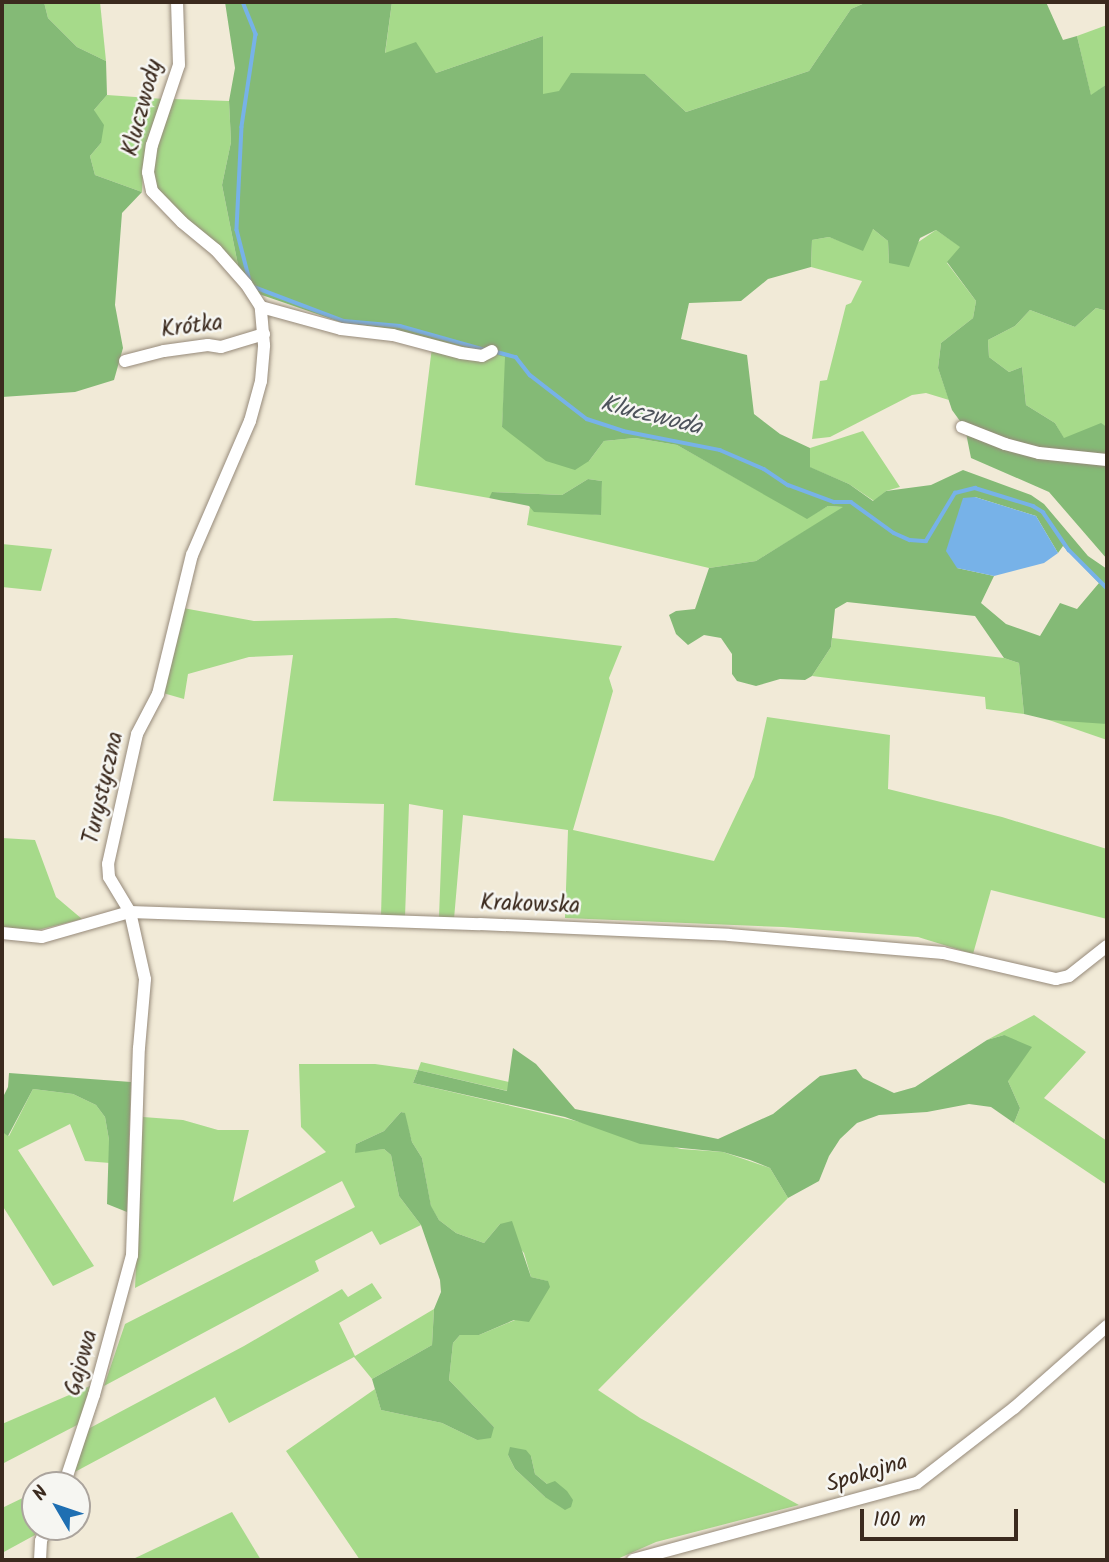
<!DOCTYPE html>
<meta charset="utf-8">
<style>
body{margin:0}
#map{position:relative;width:1109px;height:1562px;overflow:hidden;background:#f1ead7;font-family:Kalam,sans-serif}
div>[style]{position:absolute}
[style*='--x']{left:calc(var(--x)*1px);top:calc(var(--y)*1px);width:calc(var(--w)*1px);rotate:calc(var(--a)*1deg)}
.green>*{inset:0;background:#a6da8a}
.forest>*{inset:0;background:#84ba76}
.water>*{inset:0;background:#77b2e8}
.stream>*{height:3.5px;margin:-1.75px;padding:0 1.75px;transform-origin:1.75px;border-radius:1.75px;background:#77b2e8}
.roads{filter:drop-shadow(0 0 2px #968a7a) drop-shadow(0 0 2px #968a7a)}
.street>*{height:12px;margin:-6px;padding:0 6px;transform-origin:6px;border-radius:6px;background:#fff}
span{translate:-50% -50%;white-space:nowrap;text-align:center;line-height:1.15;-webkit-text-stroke:5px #f6f6f2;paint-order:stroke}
.street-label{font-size:23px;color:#3b2a1e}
.water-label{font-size:24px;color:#4d535b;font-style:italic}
.frame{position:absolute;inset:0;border:4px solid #3b2a1e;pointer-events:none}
.north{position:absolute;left:21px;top:1471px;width:70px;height:70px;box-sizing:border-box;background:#f6f6f2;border:2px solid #aba49d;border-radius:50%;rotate:309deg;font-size:19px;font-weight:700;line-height:28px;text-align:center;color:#3b2a1e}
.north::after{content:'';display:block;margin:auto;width:24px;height:32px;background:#1f6fb2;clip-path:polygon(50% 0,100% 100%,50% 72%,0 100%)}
.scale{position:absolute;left:860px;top:1509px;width:158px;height:32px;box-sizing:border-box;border:4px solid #3b2a1e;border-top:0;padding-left:9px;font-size:21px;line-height:24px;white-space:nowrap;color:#3b2a1e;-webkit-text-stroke:5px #f6f6f2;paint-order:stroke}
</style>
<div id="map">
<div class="green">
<div style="clip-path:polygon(44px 2px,100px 2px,106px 61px,77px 47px,48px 18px)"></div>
<div style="clip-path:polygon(392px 2px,867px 2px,851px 9px,809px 71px,686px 112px,645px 74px,543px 95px,543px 36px,436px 73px,385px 54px)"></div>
<div style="clip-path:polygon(1107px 25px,1107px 84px,1091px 96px,1077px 36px)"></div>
<div style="clip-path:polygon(107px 95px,164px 99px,143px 170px,142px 192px,95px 175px,90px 156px,101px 143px,94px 110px)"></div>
<div style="clip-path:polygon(173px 99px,229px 101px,231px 142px,222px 185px,239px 270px,156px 190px,151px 174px,156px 147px)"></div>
<div style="clip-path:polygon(873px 229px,888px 241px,889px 262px,936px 230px,961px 247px,947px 263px,976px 301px,973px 318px,941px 343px,938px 368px,949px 400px,926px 393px,912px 395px,830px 437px,812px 439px,820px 381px,827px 380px,846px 305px,851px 303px,862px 281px,811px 267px,812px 240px,829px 237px,840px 241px)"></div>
<div style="clip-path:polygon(1096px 308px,1107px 311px,1107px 427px,1101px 424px,1064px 439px,1055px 423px,1026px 405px,1022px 367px,1009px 372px,989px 357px,988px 340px,1015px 326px,1030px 310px,1075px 327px)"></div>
<div style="clip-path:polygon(433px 339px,506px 357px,502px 427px,589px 461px,604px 441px,635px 438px,677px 445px,807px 518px,828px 506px,845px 507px,756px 561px,709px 568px,527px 525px,530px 506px,600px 515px,602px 481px,588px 479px,562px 495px,493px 492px,489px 498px,415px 485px)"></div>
<div style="clip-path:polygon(863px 431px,900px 487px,886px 491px,874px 501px,849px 484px,809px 467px,810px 448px)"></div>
<div style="clip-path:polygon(2px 544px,52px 549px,41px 591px,2px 587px)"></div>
<div style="clip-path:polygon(183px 608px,254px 621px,396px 618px,622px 646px,609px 678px,613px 691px,573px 830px,714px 861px,754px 777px,767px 717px,890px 735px,888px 789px,1002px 817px,1107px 849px,1107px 919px,991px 890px,973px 954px,918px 937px,783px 927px,565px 918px,568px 830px,463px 815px,454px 919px,439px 917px,443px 810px,409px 804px,405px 917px,381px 916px,384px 804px,273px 801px,293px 655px,249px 657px,188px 674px,184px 699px,163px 693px)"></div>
<div style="clip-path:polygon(832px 638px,1004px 658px,1019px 663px,1024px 714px,986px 709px,985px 697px,812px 676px,831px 647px)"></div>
<div style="clip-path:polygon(1049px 720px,1101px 722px,1107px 724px,1107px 740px)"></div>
<div style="clip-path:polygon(2px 838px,35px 840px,56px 897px,82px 919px,34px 931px,2px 927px)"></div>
<div style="clip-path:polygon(1034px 1015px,1086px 1052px,1044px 1098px,1107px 1141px,1107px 1185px,1014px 1123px,1020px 1108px,1008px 1081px,1004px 1035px,987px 1040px)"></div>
<div style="clip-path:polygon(evenodd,421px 1062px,509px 1082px,508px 1091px,418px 1070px,413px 1083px,576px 1121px,681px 1149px,723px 1152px,770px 1168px,788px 1198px,598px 1390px,640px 1418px,799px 1505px,656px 1542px,615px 1560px,360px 1560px,286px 1451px,375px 1389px,381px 1410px,442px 1423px,477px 1440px,494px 1427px,449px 1380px,453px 1343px,460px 1335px,479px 1335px,515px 1320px,547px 1281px,531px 1277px,524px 1253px,500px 1224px,484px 1243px,456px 1233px,439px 1220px,431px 1207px,422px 1158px,412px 1142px,404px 1113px,401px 1112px,384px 1131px,356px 1144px,356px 1152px,384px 1149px,391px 1155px,399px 1196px,421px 1225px,380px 1245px,372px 1231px,315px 1261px,319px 1271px,104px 1386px,125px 1324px,355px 1207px,342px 1181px,135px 1288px,143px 1117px,183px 1120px,218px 1130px,249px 1130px,233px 1202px,326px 1152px,301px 1127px,299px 1064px,375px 1064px,418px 1070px,421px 1062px,508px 1455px,531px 1456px,535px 1474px,547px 1484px,545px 1497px,515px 1469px,508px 1455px)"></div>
<div style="clip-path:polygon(33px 1089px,73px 1094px,96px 1105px,105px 1117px,109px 1140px,110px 1163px,85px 1161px,70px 1124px,18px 1150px,94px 1266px,53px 1286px,2px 1205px,2px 1132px,9px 1136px)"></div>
<div style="clip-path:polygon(372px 1283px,382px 1298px,339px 1323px,355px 1356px,434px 1309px,432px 1345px,372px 1379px,354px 1357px,229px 1423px,215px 1397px,71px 1474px,88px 1429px,244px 1346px,342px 1289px,348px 1297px)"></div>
<div style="clip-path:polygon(90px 1386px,79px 1424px,2px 1464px,2px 1424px)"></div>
<div style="clip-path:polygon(35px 1492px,35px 1527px,38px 1527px,35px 1535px,2px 1553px,2px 1508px)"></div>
<div style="clip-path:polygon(232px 1512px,261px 1560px,131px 1560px)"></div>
</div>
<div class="forest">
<div style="clip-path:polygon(2px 2px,44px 2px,48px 18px,77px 47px,106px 61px,107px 95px,94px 110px,104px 125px,101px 143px,90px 156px,95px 175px,142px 192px,122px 213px,115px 305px,123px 348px,114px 380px,75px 392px,2px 397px)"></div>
<div style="clip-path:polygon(evenodd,225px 2px,392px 2px,385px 53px,416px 42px,436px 73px,543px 36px,543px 94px,559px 91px,571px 73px,645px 74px,686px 112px,809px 71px,851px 9px,867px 2px,1046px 2px,1063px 40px,1077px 36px,1091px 95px,1107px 84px,1107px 311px,1096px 308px,1075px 327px,1030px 310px,1015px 326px,988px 340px,989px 357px,1009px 372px,1022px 367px,1026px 405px,1055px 423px,1064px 438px,1101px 423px,1107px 427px,1107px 559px,1049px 492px,971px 458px,965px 428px,952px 410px,938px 368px,941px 343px,973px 318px,976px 301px,947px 262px,960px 247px,936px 230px,920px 238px,909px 267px,889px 263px,888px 241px,873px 229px,863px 251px,829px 237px,812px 240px,811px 267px,768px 279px,741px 301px,689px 303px,681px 339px,747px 355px,754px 414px,780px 434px,810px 448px,810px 467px,849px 484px,873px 501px,886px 491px,931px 485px,963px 470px,1031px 495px,1044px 504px,1088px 556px,1107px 569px,1107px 724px,1049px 720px,1024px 714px,1019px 663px,1004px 658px,975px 616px,847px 602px,835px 609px,831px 647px,812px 676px,805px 680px,780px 679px,756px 686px,737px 681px,732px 674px,732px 654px,721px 638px,704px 635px,688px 645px,676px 634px,669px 615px,676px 611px,695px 609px,709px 568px,756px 561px,843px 507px,828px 506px,807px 519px,677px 445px,635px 438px,604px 441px,589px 461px,575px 470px,546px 461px,502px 427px,505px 357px,391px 329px,343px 323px,256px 293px,239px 270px,222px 185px,231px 142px,229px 101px,235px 68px,225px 2px,975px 497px,1036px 516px,1058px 553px,1063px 546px,1099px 583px,1077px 609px,1060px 603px,1040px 636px,1006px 624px,981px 603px,994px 576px,957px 568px,975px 497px)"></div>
<div style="clip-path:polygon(588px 479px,602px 481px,601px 515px,534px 512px,529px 506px,489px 498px,492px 492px,562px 495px)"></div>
<div style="clip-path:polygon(1004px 1035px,1032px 1047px,1008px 1081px,1020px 1108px,1014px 1123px,991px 1107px,969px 1104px,927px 1112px,879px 1115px,857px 1123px,840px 1139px,829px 1156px,819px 1181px,788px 1198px,770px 1168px,750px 1160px,723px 1152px,640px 1144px,565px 1117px,413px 1083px,418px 1070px,507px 1091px,513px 1048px,536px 1064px,575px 1109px,718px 1139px,773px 1114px,820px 1076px,856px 1069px,863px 1078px,894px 1093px,915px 1087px,987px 1040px)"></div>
<div style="clip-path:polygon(9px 1073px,131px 1082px,127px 1212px,107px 1204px,109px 1140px,105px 1117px,96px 1105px,73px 1094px,33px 1089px,8px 1136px,2px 1132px,2px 1099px,8px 1087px)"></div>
<div style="clip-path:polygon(401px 1112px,405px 1113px,412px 1142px,422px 1158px,431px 1206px,439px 1220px,456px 1233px,484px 1243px,500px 1224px,512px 1221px,531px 1277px,548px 1281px,550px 1287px,529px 1322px,514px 1320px,479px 1335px,460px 1335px,453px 1343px,449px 1380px,494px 1427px,491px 1438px,477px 1440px,442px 1423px,381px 1410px,372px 1379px,432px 1345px,434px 1309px,441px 1292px,440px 1280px,421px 1225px,399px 1196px,391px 1155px,384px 1149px,355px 1153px,356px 1144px,384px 1131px)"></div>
<div style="clip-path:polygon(510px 1447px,526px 1450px,531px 1456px,535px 1474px,547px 1484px,555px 1481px,567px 1491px,573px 1500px,571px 1507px,565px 1510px,545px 1497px,515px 1469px,508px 1455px)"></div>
</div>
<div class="water">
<div style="clip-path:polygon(975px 497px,1036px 516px,1058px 553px,1044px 563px,994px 576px,957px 568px,946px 551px,963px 498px)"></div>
</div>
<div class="stream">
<div style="--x:243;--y:2;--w:35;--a:68"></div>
<div style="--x:256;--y:34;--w:94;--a:98.6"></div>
<div style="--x:242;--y:127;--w:103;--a:92.8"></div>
<div style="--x:237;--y:230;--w:53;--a:75.7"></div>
<div style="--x:254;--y:287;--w:96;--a:20.7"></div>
<div style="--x:344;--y:321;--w:56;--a:5.1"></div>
<div style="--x:400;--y:326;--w:89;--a:15.6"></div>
<div style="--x:493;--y:351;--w:24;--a:15"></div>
<div style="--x:516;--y:357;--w:23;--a:52"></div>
<div style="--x:530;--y:375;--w:72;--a:37.7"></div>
<div style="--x:587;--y:419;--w:38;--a:18"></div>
<div style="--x:623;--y:431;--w:99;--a:11.1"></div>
<div style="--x:720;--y:450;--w:48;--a:23.4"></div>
<div style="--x:764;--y:469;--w:29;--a:34"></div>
<div style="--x:788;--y:485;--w:49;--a:20.3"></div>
<div style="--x:834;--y:502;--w:17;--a:0"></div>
<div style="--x:851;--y:502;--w:53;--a:35.8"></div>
<div style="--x:894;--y:533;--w:17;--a:24"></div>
<div style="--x:910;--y:540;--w:16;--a:4"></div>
<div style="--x:926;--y:541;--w:56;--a:-58.9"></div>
<div style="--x:955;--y:493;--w:21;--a:-14"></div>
<div style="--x:975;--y:488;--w:61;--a:17.2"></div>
<div style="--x:1033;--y:506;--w:12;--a:31"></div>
<div style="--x:1043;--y:512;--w:46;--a:55.6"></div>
<div style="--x:1069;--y:550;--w:54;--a:45"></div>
</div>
<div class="roads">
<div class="street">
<div style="--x:261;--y:307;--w:83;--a:15.4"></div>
<div style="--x:341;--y:329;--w:52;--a:6.6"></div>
<div style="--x:393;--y:335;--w:70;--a:14.8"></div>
<div style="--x:461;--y:353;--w:21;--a:8"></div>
<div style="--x:482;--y:356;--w:11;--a:-27"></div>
<div style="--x:125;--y:361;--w:40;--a:-14.4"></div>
<div style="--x:164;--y:351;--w:44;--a:-7.8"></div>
<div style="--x:208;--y:345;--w:13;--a:9"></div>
<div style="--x:221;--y:347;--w:45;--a:-16.8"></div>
<div style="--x:962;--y:427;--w:46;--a:21.6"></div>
<div style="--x:1005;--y:444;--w:35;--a:15"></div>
<div style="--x:1039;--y:453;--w:68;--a:5.9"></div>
<div style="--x:2;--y:933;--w:40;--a:5.7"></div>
<div style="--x:42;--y:937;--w:91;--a:-15.9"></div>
<div style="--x:130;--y:912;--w:350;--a:2"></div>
<div style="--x:480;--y:924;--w:249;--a:2.5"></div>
<div style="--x:729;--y:935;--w:215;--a:4.8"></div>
<div style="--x:943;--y:953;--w:116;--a:13"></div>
<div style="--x:1056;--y:979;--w:13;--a:-13"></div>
<div style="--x:1069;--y:976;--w:48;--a:-38.3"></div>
<div style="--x:64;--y:1485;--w:95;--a:-71.6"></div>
<div style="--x:94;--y:1395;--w:145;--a:-74.8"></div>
<div style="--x:132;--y:1255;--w:207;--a:-88.1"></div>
<div style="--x:139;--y:1048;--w:69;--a:-85"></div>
<div style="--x:145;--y:979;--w:69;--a:-102.6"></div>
<div style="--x:130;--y:912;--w:41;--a:-121"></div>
<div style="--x:109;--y:877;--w:13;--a:-94"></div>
<div style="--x:108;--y:864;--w:133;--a:-77.4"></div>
<div style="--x:137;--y:734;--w:45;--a:-62.3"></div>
<div style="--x:158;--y:694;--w:143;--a:-76.3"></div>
<div style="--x:192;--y:555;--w:146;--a:-66.6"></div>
<div style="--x:250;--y:421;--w:41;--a:-74.6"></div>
<div style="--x:261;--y:381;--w:36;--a:-85"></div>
<div style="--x:264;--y:345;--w:38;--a:-95"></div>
<div style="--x:261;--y:307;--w:27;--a:-123"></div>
<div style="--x:246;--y:284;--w:45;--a:-131.4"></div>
<div style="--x:216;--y:250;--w:44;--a:-140.5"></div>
<div style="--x:182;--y:222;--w:43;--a:-134.1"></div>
<div style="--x:152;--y:191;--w:19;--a:-102"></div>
<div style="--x:148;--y:172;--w:27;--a:-82"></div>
<div style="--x:152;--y:145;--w:84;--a:-71.4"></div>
<div style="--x:179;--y:65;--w:63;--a:-91.8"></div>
<div style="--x:40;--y:1560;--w:19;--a:-87"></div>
<div style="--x:41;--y:1541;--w:15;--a:-70"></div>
<div style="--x:633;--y:1560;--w:294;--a:-15.2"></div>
<div style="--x:917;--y:1483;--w:123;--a:-37.7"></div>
<div style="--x:1014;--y:1408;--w:124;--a:-41.4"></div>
</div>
</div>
<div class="street-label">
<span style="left:143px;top:108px;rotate:-75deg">Kluczwody</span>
<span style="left:192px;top:327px;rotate:-7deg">Krótka</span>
<span style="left:104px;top:788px;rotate:-77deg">Turystyczna</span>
<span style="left:530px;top:905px;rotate:2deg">Krakowska</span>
<span style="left:82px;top:1363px;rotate:-74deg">Gajowa</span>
<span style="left:867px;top:1474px;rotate:-17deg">Spokojna</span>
</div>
<div class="water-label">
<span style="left:651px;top:416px;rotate:14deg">Kluczwoda</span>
</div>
<div class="frame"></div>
<div class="north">N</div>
<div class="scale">100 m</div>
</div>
